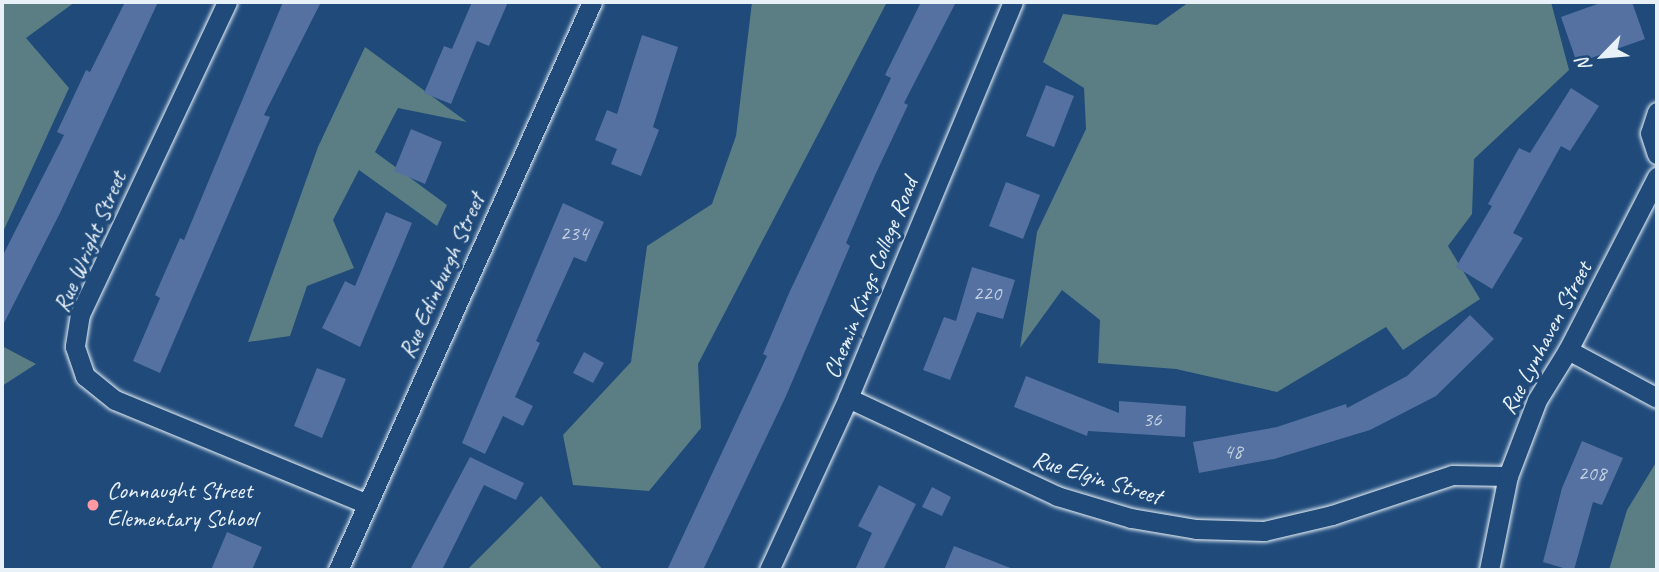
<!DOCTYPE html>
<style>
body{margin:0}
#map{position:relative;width:1659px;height:572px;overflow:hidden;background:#1f4a7a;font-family:Caveat,sans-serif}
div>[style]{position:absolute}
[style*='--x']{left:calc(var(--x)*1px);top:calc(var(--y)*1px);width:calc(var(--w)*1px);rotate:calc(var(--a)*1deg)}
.green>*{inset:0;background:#5a7e83}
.building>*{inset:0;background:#5471a1}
.roads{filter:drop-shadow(0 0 2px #e8f1f8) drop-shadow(0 0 2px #e8f1f8)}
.minor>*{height:19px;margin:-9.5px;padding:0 9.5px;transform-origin:9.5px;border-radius:9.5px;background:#1f4a7a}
.dots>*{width:19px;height:19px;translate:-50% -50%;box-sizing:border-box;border:4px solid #1f4a7a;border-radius:50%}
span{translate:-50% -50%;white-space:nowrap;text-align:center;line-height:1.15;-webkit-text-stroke:7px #1f4a7a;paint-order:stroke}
.number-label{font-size:21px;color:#c3d1e2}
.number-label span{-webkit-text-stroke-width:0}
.street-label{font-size:24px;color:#e8f1f8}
.poi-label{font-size:24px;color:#e8f1f8}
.left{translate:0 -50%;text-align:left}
.frame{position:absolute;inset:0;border:4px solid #e8f1f8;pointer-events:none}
.north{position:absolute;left:1568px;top:21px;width:70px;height:70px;-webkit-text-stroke:5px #1f4a7a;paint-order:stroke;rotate:245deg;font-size:19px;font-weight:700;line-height:28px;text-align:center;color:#e8f1f8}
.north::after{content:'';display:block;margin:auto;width:24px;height:32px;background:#e8f1f8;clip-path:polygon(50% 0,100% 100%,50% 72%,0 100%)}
</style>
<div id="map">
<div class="green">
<div style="clip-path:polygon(2px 2px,75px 2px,26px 38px,69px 88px,2px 234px)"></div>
<div style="clip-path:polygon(752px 2px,887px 2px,698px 364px,701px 428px,649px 491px,573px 485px,563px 435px,631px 362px,647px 246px,712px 204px,736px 136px)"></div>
<div style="clip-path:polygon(1189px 2px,1551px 2px,1569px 70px,1474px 159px,1472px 214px,1448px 246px,1480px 299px,1403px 350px,1386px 327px,1277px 392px,1176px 369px,1098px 363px,1100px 320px,1062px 290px,1020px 348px,1037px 232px,1086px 129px,1084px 88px,1043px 62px,1063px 14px,1157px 25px)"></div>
<div style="clip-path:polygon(365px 47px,467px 122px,398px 108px,375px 152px,447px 205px,437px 226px,359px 170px,333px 220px,354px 268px,307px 286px,290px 336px,248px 342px,318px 147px)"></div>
<div style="clip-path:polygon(2px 346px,36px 364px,2px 386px)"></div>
<div style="clip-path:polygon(1657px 461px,1657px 570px,1609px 570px,1627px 510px)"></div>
<div style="clip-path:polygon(541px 496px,603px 570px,467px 570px)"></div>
</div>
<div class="building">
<div style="clip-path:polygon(125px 2px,158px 2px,60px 213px,2px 327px,2px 257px,64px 135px,57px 132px,86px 70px,90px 72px)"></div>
<div style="clip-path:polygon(283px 2px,321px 2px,264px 115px,270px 117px,160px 373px,133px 361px,160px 298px,155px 295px,180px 238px,184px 240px)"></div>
<div style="clip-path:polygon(472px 2px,508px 2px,489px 46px,477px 41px,451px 104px,424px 93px,444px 46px,452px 49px)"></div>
<div style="clip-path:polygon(921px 2px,956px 2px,904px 103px,908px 105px,876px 173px,846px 243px,850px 246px,786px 396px,703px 570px,667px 570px,767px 356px,763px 354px,790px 291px,891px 78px,885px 75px)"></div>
<div style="clip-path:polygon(1603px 2px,1632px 2px,1645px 39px,1577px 63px,1561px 17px)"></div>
<div style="clip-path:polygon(642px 35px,678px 47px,653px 127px,659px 130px,641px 176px,611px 164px,617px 149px,595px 140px,607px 110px,617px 114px)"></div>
<div style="clip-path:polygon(1046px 85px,1074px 96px,1054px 147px,1026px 136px)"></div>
<div style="clip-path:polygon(1571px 88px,1599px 106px,1570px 151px,1561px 146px,1513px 233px,1523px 238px,1492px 289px,1456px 267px,1492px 206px,1488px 204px,1519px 148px,1530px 153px)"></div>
<div style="clip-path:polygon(411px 129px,442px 142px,425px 184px,394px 171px)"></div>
<div style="clip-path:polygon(1006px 182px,1040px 195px,1023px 239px,989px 226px)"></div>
<div style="clip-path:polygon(563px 203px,604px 222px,586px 262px,574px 257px,536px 341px,540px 343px,515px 397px,533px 406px,523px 426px,503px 416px,485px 454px,462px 443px)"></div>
<div style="clip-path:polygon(386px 212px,412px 223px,360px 347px,322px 328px,345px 281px,355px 286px)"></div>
<div style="clip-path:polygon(972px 267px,1015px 280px,1003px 319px,977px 312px,950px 380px,923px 370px,944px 317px,956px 321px)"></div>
<div style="clip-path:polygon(1470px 315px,1494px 339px,1436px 396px,1370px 430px,1274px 459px,1199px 473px,1193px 442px,1277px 427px,1346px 404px,1347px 408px,1407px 376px)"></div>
<div style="clip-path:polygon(584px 352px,604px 363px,593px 383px,573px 373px)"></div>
<div style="clip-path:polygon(317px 368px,346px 379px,322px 438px,294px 426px)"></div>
<div style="clip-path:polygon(1026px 376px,1119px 413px,1119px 401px,1186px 406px,1185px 437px,1088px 431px,1087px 436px,1014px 407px)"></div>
<div style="clip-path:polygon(1582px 441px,1623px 458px,1602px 505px,1593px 502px,1574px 570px,1570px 570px,1543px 562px,1562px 488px)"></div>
<div style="clip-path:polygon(470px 457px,524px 483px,516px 500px,484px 485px,442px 570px,410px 570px)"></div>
<div style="clip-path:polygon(879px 485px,916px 504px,883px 570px,855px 570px,872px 533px,858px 526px)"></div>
<div style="clip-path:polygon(932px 487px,951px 497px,942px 516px,922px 507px)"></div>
<div style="clip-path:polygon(227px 532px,262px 547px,252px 570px,211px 570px)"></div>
<div style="clip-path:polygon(954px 546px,1013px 569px,1013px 570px,944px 570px)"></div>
</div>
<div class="roads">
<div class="minor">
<div style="--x:227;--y:2;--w:345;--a:115.2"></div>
<div style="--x:80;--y:314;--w:33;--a:99"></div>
<div style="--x:75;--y:347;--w:31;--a:71"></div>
<div style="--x:85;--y:376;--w:38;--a:39"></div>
<div style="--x:115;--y:400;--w:273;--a:22.4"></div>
<div style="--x:1657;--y:112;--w:22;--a:108"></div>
<div style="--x:1650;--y:133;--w:22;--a:72"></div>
<div style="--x:1568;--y:350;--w:101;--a:28.3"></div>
<div style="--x:848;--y:398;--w:231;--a:25.1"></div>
<div style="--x:1057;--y:496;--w:77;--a:16.6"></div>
<div style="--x:1131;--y:518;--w:66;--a:9.6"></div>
<div style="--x:1196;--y:529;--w:68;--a:1.7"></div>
<div style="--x:1264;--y:531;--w:70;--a:-13.2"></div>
<div style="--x:1332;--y:515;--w:126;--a:-18.4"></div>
<div style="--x:1452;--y:475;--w:56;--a:1"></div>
<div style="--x:338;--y:570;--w:622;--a:-65.91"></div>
<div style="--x:769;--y:570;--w:189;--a:-65.3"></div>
<div style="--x:848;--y:398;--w:429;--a:-67.4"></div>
<div style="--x:1489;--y:570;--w:96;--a:-78.6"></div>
<div style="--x:1508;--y:476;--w:81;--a:-69.1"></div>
<div style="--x:1537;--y:400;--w:59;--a:-58.2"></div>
<div style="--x:1568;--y:350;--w:195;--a:-62.8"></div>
</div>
</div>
<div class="dots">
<div style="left:93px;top:505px;background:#ff9aa2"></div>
</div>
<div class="number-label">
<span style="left:574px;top:233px">234</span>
<span style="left:987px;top:293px">220</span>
<span style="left:1152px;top:419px">36</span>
<span style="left:1233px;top:451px">48</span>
<span style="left:1592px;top:473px">208</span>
</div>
<div class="street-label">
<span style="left:90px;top:242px;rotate:-67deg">Rue Wright Street</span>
<span style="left:442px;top:276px;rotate:-66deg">Rue Edinburgh Street</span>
<span style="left:871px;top:278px;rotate:-68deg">Chemin Kings College Road</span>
<span style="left:1546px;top:338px;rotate:-62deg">Rue Lynhaven Street</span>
<span style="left:1097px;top:478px;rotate:17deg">Rue Elgin Street</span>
</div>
<div class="poi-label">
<span class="left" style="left:107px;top:505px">Connaught Street<br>Elementary School</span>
</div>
<div class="frame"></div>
<div class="north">N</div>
</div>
